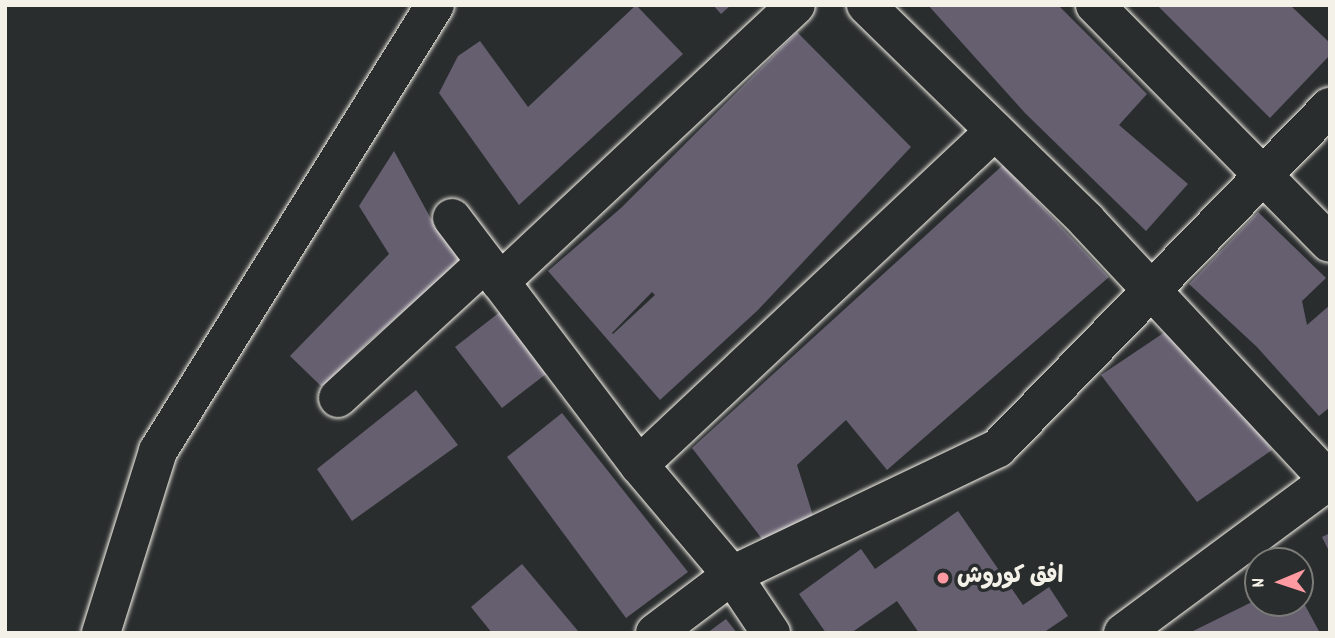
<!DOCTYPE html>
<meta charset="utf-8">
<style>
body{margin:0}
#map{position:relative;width:1335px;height:638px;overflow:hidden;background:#2a2d2e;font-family:Dekko,"Playpen Sans Arabic",sans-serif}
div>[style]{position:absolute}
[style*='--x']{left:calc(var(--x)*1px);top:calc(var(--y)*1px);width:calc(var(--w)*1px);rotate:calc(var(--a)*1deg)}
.building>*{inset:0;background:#655f70}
.roads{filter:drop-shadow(0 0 2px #f4f1e8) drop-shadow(0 0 2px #f4f1e8)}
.street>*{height:38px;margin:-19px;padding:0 19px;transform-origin:19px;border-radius:19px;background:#2a2d2e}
.secondary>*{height:38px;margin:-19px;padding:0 19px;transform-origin:19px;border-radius:19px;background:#2a2d2e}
.dots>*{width:19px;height:19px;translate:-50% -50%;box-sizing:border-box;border:4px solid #2a2d2e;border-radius:50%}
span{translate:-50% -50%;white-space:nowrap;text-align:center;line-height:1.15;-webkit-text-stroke:7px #2a2d2e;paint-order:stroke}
.poi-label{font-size:23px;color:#f4f1e8;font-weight:700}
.left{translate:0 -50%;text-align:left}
.frame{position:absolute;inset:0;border:7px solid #f4f1e8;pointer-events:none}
.north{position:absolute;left:1244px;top:547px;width:70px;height:70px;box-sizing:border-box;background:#2a2d2e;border:2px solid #7b7b78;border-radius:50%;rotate:268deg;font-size:19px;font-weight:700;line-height:28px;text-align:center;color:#f4f1e8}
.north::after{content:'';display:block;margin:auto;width:24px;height:32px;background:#ff9aa2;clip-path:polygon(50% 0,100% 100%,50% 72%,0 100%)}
</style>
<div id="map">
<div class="building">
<div style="clip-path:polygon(636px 5px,683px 54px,519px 205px,439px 93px,458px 56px,480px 41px,528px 107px)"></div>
<div style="clip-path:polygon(713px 5px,731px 5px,721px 14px)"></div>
<div style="clip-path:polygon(928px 5px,1058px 5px,1147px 94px,1119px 125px,1188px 184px,1146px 231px,1025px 113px)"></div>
<div style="clip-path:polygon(1157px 5px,1290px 5px,1330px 43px,1330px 55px,1270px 118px)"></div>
<div style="clip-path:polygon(evenodd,797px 32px,911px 147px,758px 310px,660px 400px,548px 271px,621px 208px,797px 32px,652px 292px,655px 295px,613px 334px,612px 333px,652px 292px)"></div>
<div style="clip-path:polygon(394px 151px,430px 217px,462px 260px,366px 344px,323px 388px,290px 356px,389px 254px,359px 206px)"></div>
<div style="clip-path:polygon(1003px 165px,1109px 277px,887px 470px,846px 420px,797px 465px,816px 525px,766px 544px,692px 448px)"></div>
<div style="clip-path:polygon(1258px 212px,1326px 278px,1302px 301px,1307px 325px,1330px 305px,1330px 407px,1319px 416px,1257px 347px,1189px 284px)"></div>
<div style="clip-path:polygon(500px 312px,546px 374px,502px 408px,455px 347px)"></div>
<div style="clip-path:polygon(1165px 332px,1234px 398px,1272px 450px,1197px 502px,1101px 375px)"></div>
<div style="clip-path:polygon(416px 390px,458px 445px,352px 521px,317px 469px)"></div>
<div style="clip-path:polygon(562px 413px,688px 572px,626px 618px,507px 457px)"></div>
<div style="clip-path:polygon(958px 511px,1023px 605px,1049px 587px,1068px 616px,1043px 633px,919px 633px,897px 601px,851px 633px,826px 633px,799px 594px,861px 549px,875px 569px)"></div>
<div style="clip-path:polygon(1330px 533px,1330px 553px,1322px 537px)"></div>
<div style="clip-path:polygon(522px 564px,578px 631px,577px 633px,492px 633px,471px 607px)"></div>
<div style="clip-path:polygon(1300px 596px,1320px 633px,1189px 633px,1258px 599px,1300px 603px)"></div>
<div style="clip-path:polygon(726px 619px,737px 633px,707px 633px)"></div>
</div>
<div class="roads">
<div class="street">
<div style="--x:866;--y:5;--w:308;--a:44.3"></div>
<div style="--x:1086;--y:220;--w:357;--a:47"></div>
<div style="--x:1095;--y:5;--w:334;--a:45.4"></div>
<div style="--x:452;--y:218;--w:310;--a:52.9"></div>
<div style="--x:639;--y:465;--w:144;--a:49.8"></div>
<div style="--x:732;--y:575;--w:70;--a:56.1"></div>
<div style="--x:500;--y:282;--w:405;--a:-43.1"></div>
<div style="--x:338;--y:398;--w:200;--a:-42.6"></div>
<div style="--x:639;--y:465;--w:488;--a:-43.2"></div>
<div style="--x:655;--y:633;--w:96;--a:-37"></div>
<div style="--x:732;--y:575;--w:295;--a:-25.5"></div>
<div style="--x:998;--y:448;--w:476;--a:-45.8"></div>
</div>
<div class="secondary">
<div style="--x:101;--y:633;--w:191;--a:-72.6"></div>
<div style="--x:158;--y:451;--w:525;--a:-58.16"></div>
<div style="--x:1123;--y:633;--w:257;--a:-36.5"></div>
</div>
</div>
<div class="dots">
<div style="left:943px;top:578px;background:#ff9aa2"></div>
</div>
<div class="poi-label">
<span class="left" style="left:957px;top:578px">افق کوروش</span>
</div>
<div class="frame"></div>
<div class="north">N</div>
</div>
